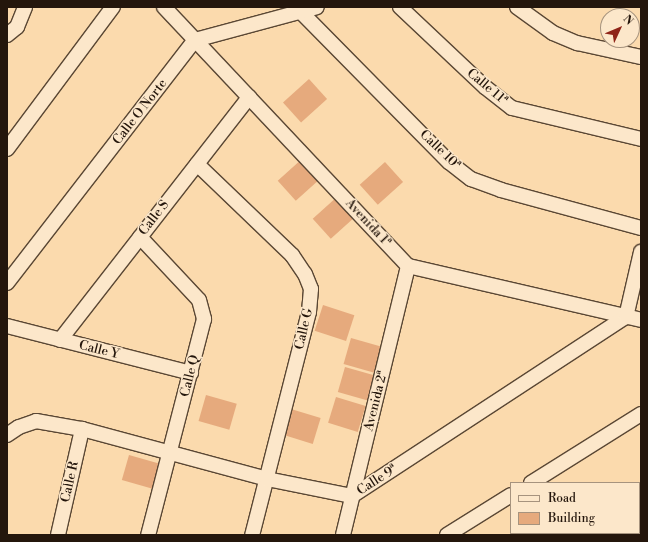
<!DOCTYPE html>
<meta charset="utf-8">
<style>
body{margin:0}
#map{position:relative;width:648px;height:542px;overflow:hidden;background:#fbdaad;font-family:"Libre Bodoni",serif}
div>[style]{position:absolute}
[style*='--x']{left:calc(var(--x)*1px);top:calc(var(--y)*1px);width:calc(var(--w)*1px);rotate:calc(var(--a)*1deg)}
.building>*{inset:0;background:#e6aa7d;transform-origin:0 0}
.roads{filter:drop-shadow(1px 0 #5a4734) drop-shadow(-1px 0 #5a4734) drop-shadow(0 1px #5a4734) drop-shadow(0 -1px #5a4734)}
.minor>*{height:14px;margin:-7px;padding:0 7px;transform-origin:7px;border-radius:7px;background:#fce7ca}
span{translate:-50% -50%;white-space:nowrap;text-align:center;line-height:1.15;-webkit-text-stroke:3px #fce7ca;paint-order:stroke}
.street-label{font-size:13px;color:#24160c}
.frame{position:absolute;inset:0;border:8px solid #24160c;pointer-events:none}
.legend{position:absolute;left:510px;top:482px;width:130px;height:52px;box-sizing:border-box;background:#fce7ca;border:1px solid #a6937e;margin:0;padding:5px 7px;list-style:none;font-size:12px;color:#24160c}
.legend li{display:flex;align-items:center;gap:8px;height:20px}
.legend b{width:20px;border:1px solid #a6937e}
.north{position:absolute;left:600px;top:8px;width:40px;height:40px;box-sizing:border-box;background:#fce7ca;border:1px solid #a6937e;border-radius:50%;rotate:46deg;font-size:11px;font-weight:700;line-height:16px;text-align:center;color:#24160c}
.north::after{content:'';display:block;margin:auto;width:14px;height:18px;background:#8f2418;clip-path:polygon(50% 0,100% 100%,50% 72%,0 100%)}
</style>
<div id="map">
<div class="building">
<div style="left:309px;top:79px;width:27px;height:35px;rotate:48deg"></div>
<div style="left:303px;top:158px;width:27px;height:34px;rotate:48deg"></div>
<div style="left:385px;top:162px;width:27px;height:34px;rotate:48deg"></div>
<div style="left:338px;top:196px;width:27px;height:34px;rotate:48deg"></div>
<div style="left:323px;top:305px;width:33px;height:27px;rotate:18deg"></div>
<div style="left:351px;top:338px;width:32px;height:27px;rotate:16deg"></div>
<div style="left:345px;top:367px;width:32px;height:26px;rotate:16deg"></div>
<div style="left:206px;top:395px;width:32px;height:27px;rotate:16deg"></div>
<div style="left:336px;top:397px;width:31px;height:27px;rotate:17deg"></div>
<div style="left:291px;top:409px;width:31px;height:27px;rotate:17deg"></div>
<div style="left:129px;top:455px;width:32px;height:26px;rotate:16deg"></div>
</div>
<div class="roads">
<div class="minor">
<div style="--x:164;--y:7;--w:356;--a:46.7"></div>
<div style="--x:408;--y:266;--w:239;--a:13"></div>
<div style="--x:400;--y:7;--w:117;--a:43.3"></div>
<div style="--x:485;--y:87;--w:34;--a:38"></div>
<div style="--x:512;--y:108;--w:133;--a:13.5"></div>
<div style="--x:517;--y:7;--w:44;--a:35.8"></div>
<div style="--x:553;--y:33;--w:26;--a:23"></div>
<div style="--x:577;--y:43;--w:66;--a:12.3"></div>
<div style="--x:301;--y:12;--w:211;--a:45.4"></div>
<div style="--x:449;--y:162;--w:28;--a:38"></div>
<div style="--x:471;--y:179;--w:32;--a:20"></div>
<div style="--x:501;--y:190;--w:145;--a:15.2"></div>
<div style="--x:7;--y:35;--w:13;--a:-39"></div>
<div style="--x:17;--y:27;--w:22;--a:-68"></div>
<div style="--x:7;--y:149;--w:177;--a:-53.3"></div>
<div style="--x:197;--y:164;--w:132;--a:43.8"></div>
<div style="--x:292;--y:255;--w:23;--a:56"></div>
<div style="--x:305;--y:274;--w:16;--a:68"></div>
<div style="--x:311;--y:289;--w:23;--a:95"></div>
<div style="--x:309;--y:312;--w:230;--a:104.3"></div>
<div style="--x:140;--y:237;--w:86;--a:46.9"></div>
<div style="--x:199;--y:300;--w:20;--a:75"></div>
<div style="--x:204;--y:319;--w:223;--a:104.5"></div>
<div style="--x:7;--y:283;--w:307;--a:-52.3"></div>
<div style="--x:195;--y:40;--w:126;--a:-15.1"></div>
<div style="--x:7;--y:326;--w:190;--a:14.3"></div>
<div style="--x:60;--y:340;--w:308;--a:-52.1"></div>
<div style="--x:7;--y:435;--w:14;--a:-34"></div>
<div style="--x:19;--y:427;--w:18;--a:-19"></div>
<div style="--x:36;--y:421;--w:47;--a:9.9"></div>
<div style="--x:82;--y:429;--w:192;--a:15.1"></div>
<div style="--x:267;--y:479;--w:87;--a:11.3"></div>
<div style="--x:352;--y:496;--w:327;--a:-33.2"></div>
<div style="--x:626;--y:317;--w:67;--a:-77"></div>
<div style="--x:531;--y:483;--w:130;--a:-32.1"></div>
<div style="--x:58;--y:535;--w:109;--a:-77.2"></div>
<div style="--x:343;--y:535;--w:277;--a:-76.4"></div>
<div style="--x:447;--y:535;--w:75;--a:-32"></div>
</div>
</div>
<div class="street-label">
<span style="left:487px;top:87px;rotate:40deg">Calle 11ª</span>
<span style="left:140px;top:112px;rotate:-52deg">Calle O Norte</span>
<span style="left:440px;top:150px;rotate:44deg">Calle 10ª</span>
<span style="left:154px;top:218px;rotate:-52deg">Calle S</span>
<span style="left:368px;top:223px;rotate:47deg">Avenida 1ª</span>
<span style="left:304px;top:329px;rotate:-77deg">Calle G</span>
<span style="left:99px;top:350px;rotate:14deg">Calle Y</span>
<span style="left:190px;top:376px;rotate:-76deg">Calle Q</span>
<span style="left:376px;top:401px;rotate:-76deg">Avenida 2ª</span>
<span style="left:377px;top:480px;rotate:-33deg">Calle 9ª</span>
<span style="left:70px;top:482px;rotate:-77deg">Calle R</span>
</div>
<div class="frame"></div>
<ul class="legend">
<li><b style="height:5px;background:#fce7ca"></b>Road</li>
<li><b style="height:11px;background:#e6aa7d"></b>Building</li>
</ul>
<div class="north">N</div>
</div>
